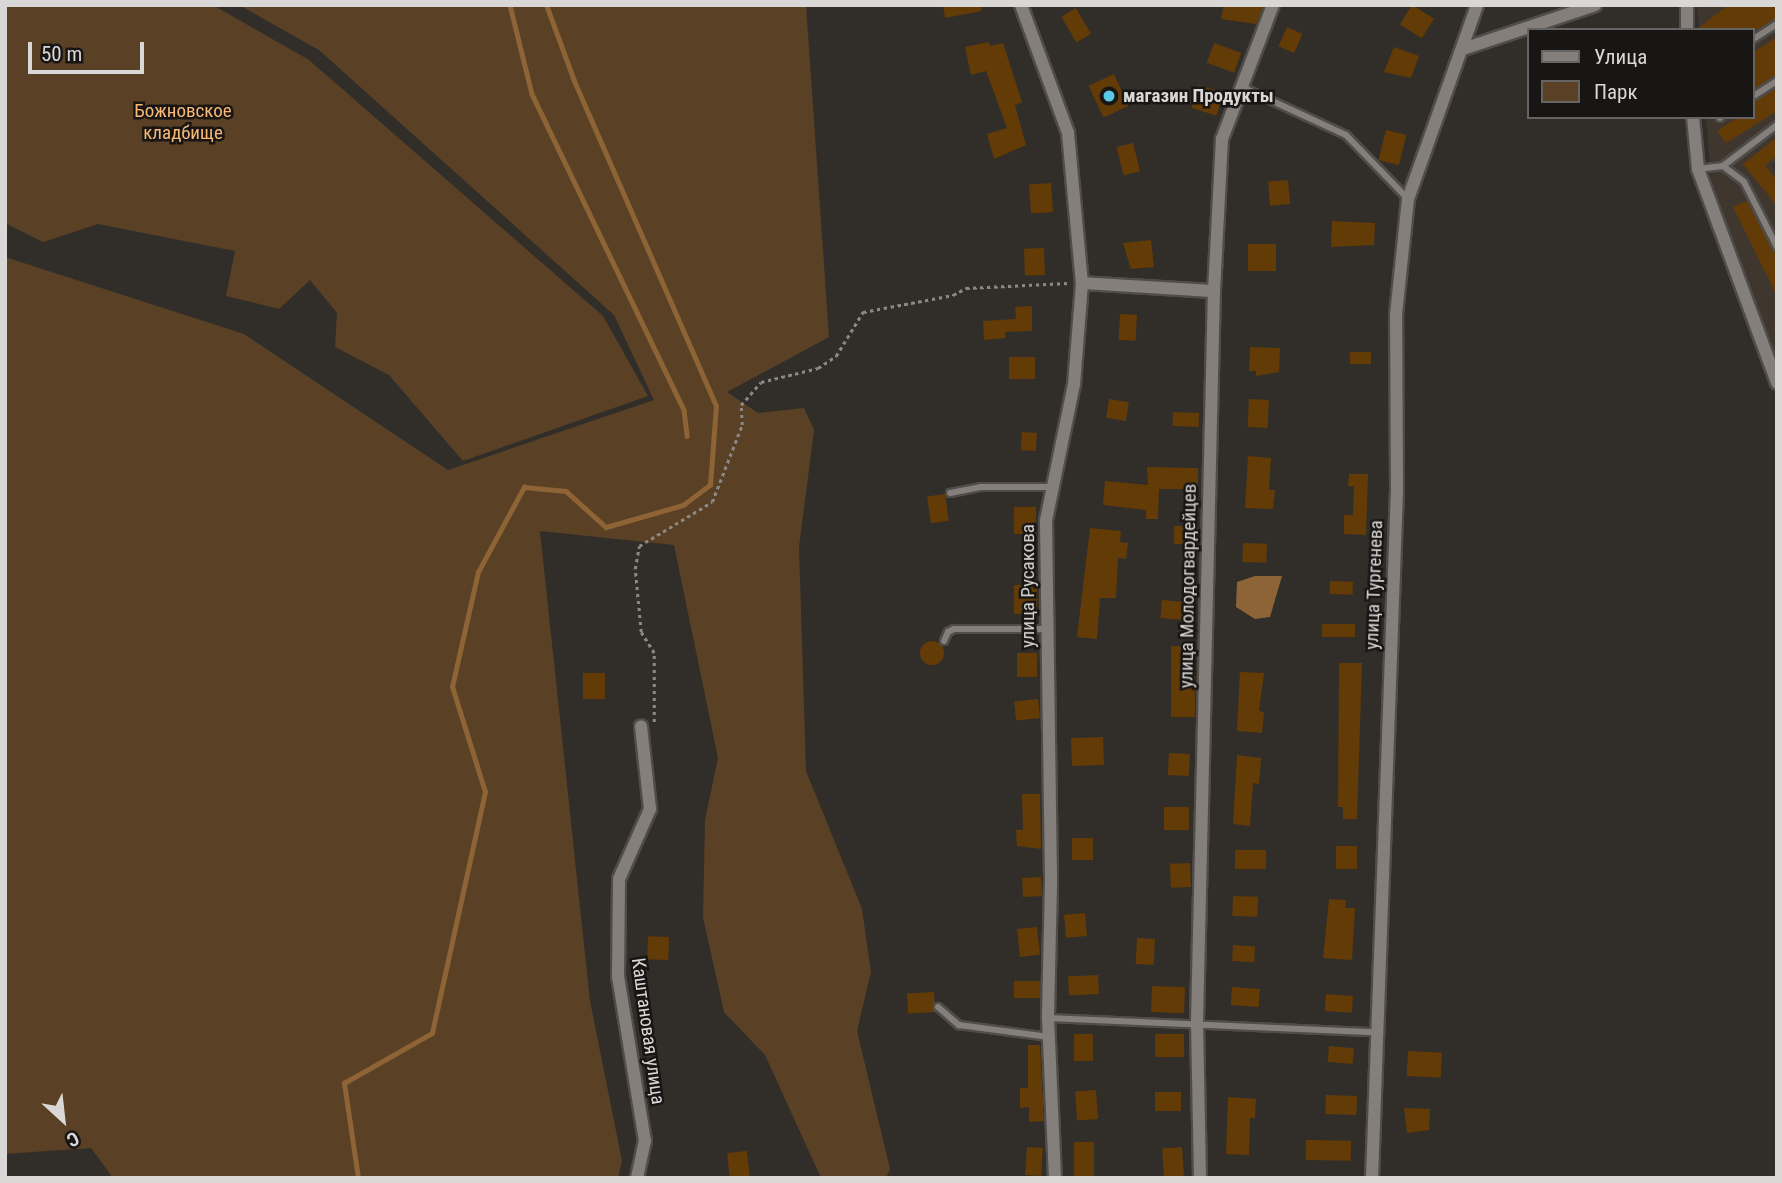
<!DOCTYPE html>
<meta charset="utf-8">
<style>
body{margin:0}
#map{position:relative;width:1782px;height:1183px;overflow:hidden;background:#312e2a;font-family:"Roboto Condensed",sans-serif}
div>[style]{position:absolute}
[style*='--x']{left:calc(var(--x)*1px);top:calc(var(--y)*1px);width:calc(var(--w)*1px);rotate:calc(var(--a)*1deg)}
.built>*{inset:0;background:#3f362e}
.green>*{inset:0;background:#5a4024}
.water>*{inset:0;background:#8e6436}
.stream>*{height:4.5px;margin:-2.25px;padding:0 2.25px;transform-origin:2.25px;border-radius:2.25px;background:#8e6436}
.building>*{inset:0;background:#633b06;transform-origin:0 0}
.round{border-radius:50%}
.path>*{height:2.5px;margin-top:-1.25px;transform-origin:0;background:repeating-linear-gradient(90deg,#8b8986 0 3.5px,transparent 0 7px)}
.roads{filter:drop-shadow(2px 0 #4f4c4a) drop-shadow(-2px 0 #4f4c4a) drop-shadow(0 2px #4f4c4a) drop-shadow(0 -2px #4f4c4a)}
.lane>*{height:6px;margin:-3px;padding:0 3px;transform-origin:3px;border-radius:3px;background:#847f7b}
.street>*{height:12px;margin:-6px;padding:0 6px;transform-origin:6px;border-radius:6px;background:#847f7b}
.dots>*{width:19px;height:19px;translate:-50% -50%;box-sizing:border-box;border:4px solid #181615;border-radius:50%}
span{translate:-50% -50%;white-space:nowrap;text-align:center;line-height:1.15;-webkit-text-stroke:5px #181615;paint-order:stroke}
.poi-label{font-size:19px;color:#dad8d6;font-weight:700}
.left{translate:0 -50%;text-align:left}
.park-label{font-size:19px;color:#f9b975}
.street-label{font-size:19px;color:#dad8d6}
.frame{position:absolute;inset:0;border:7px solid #dad8d6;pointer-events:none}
.legend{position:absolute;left:1527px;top:28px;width:228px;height:91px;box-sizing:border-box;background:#181615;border:2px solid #666462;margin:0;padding:9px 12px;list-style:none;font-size:21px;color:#dad8d6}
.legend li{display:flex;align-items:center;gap:14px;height:35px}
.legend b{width:35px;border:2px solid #666462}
.north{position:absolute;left:28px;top:1085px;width:70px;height:70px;-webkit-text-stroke:5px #181615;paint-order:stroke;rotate:153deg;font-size:19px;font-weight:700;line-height:28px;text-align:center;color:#dad8d6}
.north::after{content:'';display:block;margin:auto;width:24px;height:32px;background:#dad8d6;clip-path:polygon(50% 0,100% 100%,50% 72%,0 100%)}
.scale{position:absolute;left:28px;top:42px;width:116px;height:32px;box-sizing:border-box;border:4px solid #dad8d6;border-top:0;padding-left:9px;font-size:21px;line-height:24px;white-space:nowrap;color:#dad8d6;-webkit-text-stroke:5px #181615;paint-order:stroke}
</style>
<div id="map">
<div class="built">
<div style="clip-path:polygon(1697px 5px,1777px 5px,1777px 161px,1772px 165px,1777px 175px,1777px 365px,1711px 179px,1706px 117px,1752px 117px,1752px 30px,1699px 30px)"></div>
</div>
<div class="green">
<div style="clip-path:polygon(5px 5px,213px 5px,309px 60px,603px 316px,648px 396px,463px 461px,389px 375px,335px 347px,337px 313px,310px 280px,279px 309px,226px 296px,235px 251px,98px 224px,43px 242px,5px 223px)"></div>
<div style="clip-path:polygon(239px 5px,806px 5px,829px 337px,727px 392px,758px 413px,804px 408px,814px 430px,799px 547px,806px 771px,862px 909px,871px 972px,857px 1031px,890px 1169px,886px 1178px,821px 1178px,765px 1055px,724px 1012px,703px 917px,705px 820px,718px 758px,674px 545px,540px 531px,590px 1001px,622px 1161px,618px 1178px,113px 1178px,91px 1148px,5px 1154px,5px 257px,244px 334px,448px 470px,654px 400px,614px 315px,319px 50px)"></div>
</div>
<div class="water">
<div style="clip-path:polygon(1255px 576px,1282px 576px,1270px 617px,1255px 619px,1236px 607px,1237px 582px)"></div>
</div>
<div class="stream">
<div style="--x:510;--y:5;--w:92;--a:76.1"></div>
<div style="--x:532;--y:94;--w:351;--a:64.3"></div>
<div style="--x:684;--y:410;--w:26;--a:83"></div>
<div style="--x:358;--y:1178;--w:96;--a:-98.4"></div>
<div style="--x:344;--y:1083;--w:101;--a:-29.6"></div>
<div style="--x:432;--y:1033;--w:247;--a:-77.6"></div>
<div style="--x:485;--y:792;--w:110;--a:-107.4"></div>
<div style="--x:452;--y:687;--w:118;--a:-77.3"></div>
<div style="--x:478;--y:572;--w:97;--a:-61.6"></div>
<div style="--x:524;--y:487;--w:42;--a:5.4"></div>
<div style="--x:566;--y:491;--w:54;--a:42"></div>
<div style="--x:606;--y:527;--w:80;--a:-15.9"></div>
<div style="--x:683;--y:505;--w:34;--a:-37"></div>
<div style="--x:710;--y:485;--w:79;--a:-85.7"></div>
<div style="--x:716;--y:406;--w:355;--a:-113.6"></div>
<div style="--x:574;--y:81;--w:81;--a:-110.2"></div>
</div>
<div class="building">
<div style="clip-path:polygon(943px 5px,981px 5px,982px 11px,945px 18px)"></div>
<div style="clip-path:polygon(1224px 5px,1264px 5px,1256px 24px,1221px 19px)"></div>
<div style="left:1412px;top:5px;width:26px;height:23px;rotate:32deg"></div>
<div style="clip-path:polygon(1728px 5px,1777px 5px,1777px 18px,1757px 30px,1696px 30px)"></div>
<div style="left:1076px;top:8px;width:30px;height:17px;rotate:60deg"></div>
<div style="left:1287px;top:27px;width:17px;height:21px;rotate:24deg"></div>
<div style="clip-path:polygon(1777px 37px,1777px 75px,1752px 90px,1752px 53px)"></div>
<div style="clip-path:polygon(989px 42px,990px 46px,1003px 43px,1022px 102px,1015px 105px,1026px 145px,994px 159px,987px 134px,1007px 128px,986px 71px,971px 75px,965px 47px)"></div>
<div style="left:1214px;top:43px;width:29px;height:21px;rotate:20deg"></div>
<div style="clip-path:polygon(1394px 47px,1419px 56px,1411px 78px,1384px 72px)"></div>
<div style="left:1114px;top:74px;width:35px;height:28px;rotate:65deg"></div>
<div style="left:1199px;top:85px;width:26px;height:24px;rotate:18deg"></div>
<div style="clip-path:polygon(1777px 88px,1777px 111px,1726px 143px,1717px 131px,1738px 117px,1752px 117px,1752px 103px)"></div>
<div style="left:1386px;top:130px;width:21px;height:31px;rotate:14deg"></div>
<div style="clip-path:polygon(1777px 137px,1777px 156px,1765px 165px,1777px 180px,1777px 206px,1743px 164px)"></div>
<div style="left:1133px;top:143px;width:29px;height:17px;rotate:76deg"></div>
<div style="left:1288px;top:180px;width:24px;height:20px;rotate:85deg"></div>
<div style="left:1051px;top:183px;width:29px;height:22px;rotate:86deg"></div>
<div style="clip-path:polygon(1747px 201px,1777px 253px,1777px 296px,1733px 207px)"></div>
<div style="clip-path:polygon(1332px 221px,1375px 223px,1374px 245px,1331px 247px)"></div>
<div style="clip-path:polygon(1151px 240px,1154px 267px,1131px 269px,1123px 243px)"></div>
<div style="left:1248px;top:244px;width:28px;height:27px"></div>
<div style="left:1044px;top:248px;width:27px;height:20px;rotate:88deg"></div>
<div style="clip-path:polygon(1032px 306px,1032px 331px,1005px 332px,1005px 338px,984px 340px,983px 321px,1016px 319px,1015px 307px)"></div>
<div style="left:1120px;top:314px;width:17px;height:26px;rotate:3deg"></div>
<div style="clip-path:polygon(1250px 347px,1280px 348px,1279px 372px,1256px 376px,1256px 371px,1249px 371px)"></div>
<div style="left:1350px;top:352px;width:21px;height:12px"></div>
<div style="left:1009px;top:357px;width:26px;height:22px"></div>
<div style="left:1109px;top:399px;width:20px;height:19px;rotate:9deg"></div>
<div style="left:1249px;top:399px;width:20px;height:28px;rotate:3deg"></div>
<div style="left:1173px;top:412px;width:26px;height:14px;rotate:2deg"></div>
<div style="left:1022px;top:432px;width:15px;height:18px;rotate:4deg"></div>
<div style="clip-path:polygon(1248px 456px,1271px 458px,1269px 490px,1275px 490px,1273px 509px,1245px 508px)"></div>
<div style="clip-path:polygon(1147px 467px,1198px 468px,1198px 489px,1159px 489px,1158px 519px,1146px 519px,1146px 510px,1103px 505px,1105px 481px,1148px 485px)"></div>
<div style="clip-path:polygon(1349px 474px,1368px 474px,1366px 535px,1344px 534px,1344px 515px,1353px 515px,1354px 486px,1348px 486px)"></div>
<div style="left:945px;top:494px;width:27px;height:18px;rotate:82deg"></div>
<div style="left:1014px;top:507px;width:22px;height:27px"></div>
<div style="left:1174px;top:526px;width:24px;height:18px"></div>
<div style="clip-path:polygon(1090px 528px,1121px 531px,1120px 542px,1128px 543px,1126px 559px,1118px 558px,1116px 598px,1100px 598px,1097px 639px,1077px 637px)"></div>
<div style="left:1243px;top:543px;width:24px;height:19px;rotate:2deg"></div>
<div style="left:1330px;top:581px;width:23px;height:13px;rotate:2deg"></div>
<div style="left:1014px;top:585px;width:23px;height:29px"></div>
<div style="left:1162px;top:600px;width:25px;height:18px;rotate:5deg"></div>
<div style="left:1322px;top:624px;width:33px;height:13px"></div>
<div class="round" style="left:920px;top:641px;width:24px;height:24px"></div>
<div style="left:1171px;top:646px;width:24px;height:71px"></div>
<div style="left:1017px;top:653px;width:20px;height:24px"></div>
<div style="clip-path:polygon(1339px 663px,1362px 663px,1357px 819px,1343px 819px,1343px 807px,1338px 807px)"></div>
<div style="clip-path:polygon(1240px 672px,1264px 673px,1259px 711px,1264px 712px,1262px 733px,1237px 731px)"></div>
<div style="left:583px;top:673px;width:22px;height:26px"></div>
<div style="left:1038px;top:699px;width:19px;height:24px;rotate:84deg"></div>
<div style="left:1103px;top:737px;width:28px;height:32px;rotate:88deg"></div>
<div style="left:1169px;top:753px;width:21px;height:22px;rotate:3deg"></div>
<div style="clip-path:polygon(1237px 755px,1261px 758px,1259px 784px,1253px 783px,1250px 826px,1233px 824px)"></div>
<div style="clip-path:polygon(1022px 794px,1040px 794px,1041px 849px,1017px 846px,1016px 830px,1023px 830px)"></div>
<div style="left:1164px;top:807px;width:25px;height:23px"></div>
<div style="left:1072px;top:838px;width:21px;height:22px"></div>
<div style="left:1336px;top:846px;width:21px;height:23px"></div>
<div style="left:1235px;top:850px;width:31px;height:19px"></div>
<div style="left:1190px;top:863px;width:24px;height:20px;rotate:88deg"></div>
<div style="left:1041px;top:877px;width:19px;height:19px;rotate:87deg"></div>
<div style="left:1233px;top:896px;width:25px;height:20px;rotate:2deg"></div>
<div style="clip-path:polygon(1329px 899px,1346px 900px,1345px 908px,1355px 908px,1352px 960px,1323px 958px)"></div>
<div style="left:1085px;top:913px;width:23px;height:21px;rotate:85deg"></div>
<div style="left:1037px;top:927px;width:28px;height:20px;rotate:84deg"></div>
<div style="left:669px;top:937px;width:23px;height:21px;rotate:92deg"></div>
<div style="left:1137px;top:938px;width:18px;height:26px;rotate:3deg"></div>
<div style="left:1233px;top:945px;width:22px;height:16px;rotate:3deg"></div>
<div style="left:1098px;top:975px;width:19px;height:30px;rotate:87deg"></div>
<div style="left:1040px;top:981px;width:17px;height:26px;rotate:90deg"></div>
<div style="left:1152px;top:986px;width:33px;height:26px;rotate:2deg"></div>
<div style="left:1232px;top:987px;width:28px;height:18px;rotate:4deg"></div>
<div style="left:934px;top:992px;width:20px;height:27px;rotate:87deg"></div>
<div style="left:1326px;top:994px;width:27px;height:17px;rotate:4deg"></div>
<div style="left:1074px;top:1034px;width:19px;height:27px"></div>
<div style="left:1184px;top:1034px;width:23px;height:29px;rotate:90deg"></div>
<div style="clip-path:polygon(1028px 1045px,1040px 1045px,1044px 1121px,1029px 1122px,1029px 1107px,1020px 1108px,1020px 1088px,1028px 1088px)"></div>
<div style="left:1329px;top:1046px;width:25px;height:16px;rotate:5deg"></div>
<div style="left:1408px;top:1051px;width:34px;height:25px;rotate:3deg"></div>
<div style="left:1096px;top:1090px;width:29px;height:21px;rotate:86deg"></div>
<div style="left:1155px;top:1092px;width:26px;height:19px"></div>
<div style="left:1326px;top:1095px;width:31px;height:19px;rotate:2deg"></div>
<div style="clip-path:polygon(1228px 1097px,1256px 1099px,1255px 1118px,1250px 1118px,1249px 1155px,1226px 1154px)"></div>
<div style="clip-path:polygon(1404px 1108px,1430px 1109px,1429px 1130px,1407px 1133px)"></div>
<div style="left:1306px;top:1140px;width:45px;height:20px;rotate:1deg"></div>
<div style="left:1074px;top:1142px;width:20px;height:36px"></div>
<div style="left:1027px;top:1147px;width:16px;height:28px;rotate:4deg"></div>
<div style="left:1182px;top:1147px;width:31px;height:20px;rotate:86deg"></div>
<div style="left:747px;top:1151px;width:27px;height:20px;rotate:84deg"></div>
</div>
<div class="path">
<div style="--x:654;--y:722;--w:69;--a:-90"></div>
<div style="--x:654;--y:653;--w:25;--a:-122"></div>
<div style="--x:641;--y:632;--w:63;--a:-95.4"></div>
<div style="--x:635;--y:569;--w:23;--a:-80"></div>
<div style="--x:639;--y:546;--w:85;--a:-31.1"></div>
<div style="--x:712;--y:502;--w:83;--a:-68.7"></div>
<div style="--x:742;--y:425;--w:20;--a:-93"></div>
<div style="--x:741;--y:405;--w:30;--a:-49"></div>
<div style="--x:761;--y:382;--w:59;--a:-13.8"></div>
<div style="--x:818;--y:368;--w:22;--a:-34"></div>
<div style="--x:836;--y:356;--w:52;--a:-58.5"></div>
<div style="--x:863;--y:312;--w:92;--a:-10.7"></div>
<div style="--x:953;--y:295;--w:15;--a:-28"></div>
<div style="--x:966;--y:288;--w:102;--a:-2.8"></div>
</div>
<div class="roads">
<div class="lane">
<div style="--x:1752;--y:40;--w:30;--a:-33"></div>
<div style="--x:1242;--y:87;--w:115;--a:24.8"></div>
<div style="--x:1346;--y:135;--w:89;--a:45.9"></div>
<div style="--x:1752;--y:97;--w:30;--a:-33"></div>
<div style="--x:1720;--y:118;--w:1;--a:-45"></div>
<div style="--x:1723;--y:166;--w:26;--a:37"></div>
<div style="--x:1744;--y:182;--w:73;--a:63.1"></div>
<div style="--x:1698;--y:169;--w:25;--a:-7"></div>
<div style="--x:1723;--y:166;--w:68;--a:-37.2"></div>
<div style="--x:950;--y:493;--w:31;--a:-11"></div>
<div style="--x:980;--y:487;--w:73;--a:0"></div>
<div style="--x:944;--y:641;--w:10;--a:-66"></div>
<div style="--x:948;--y:632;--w:7;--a:-27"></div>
<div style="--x:954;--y:629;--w:93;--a:0"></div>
<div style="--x:938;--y:1007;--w:28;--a:41"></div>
<div style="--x:959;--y:1025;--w:91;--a:7.6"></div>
<div style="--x:1048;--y:1018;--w:326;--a:2.5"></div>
</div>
<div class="street">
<div style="--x:1021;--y:5;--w:136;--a:69.8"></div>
<div style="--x:1068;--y:133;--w:151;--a:84.7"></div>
<div style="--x:1082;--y:283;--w:101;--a:94.5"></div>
<div style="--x:1074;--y:384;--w:140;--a:101.6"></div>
<div style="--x:1046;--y:521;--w:362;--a:89.2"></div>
<div style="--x:1051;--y:883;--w:135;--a:91.3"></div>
<div style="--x:1048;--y:1018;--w:160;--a:87.5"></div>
<div style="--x:1687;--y:30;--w:25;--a:-90"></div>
<div style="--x:1463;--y:49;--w:139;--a:-18.4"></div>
<div style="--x:1693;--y:117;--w:52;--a:84.5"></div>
<div style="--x:1698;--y:169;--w:228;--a:69.7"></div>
<div style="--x:1082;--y:283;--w:132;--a:3.5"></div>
<div style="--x:637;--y:1178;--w:38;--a:-78"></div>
<div style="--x:645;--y:1141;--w:166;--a:-99.3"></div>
<div style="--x:618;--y:977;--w:98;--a:-89.4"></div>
<div style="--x:619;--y:879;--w:77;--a:-66.1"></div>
<div style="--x:650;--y:809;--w:83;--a:-96.2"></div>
<div style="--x:1200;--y:1178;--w:157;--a:-91.1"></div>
<div style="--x:1197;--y:1021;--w:730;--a:-88.67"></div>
<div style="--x:1214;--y:291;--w:152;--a:-87"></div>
<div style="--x:1222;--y:139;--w:143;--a:-69.2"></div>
<div style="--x:1372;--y:1178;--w:689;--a:-87.92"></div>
<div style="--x:1397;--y:489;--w:174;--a:-90.3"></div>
<div style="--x:1396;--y:315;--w:117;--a:-84.1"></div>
<div style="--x:1408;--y:199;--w:206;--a:-70.4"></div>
</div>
</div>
<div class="dots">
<div style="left:1109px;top:96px;background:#58c8e4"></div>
</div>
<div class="poi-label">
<span class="left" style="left:1123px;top:96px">магазин Продукты</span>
</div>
<div class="park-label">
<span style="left:183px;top:122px">Божновское<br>кладбище</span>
</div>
<div class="street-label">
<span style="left:1374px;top:585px;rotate:-88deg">улица Тургенева</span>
<span style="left:1028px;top:586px;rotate:-90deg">улица Русакова</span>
<span style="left:1188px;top:586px;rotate:-89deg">улица Молодогвардейцев</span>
<span style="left:648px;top:1031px;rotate:82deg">Каштановая улица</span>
</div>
<div class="frame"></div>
<ul class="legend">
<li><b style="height:9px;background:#847f7b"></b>Улица</li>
<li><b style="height:19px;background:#5a4024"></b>Парк</li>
</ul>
<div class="north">С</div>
<div class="scale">50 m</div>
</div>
